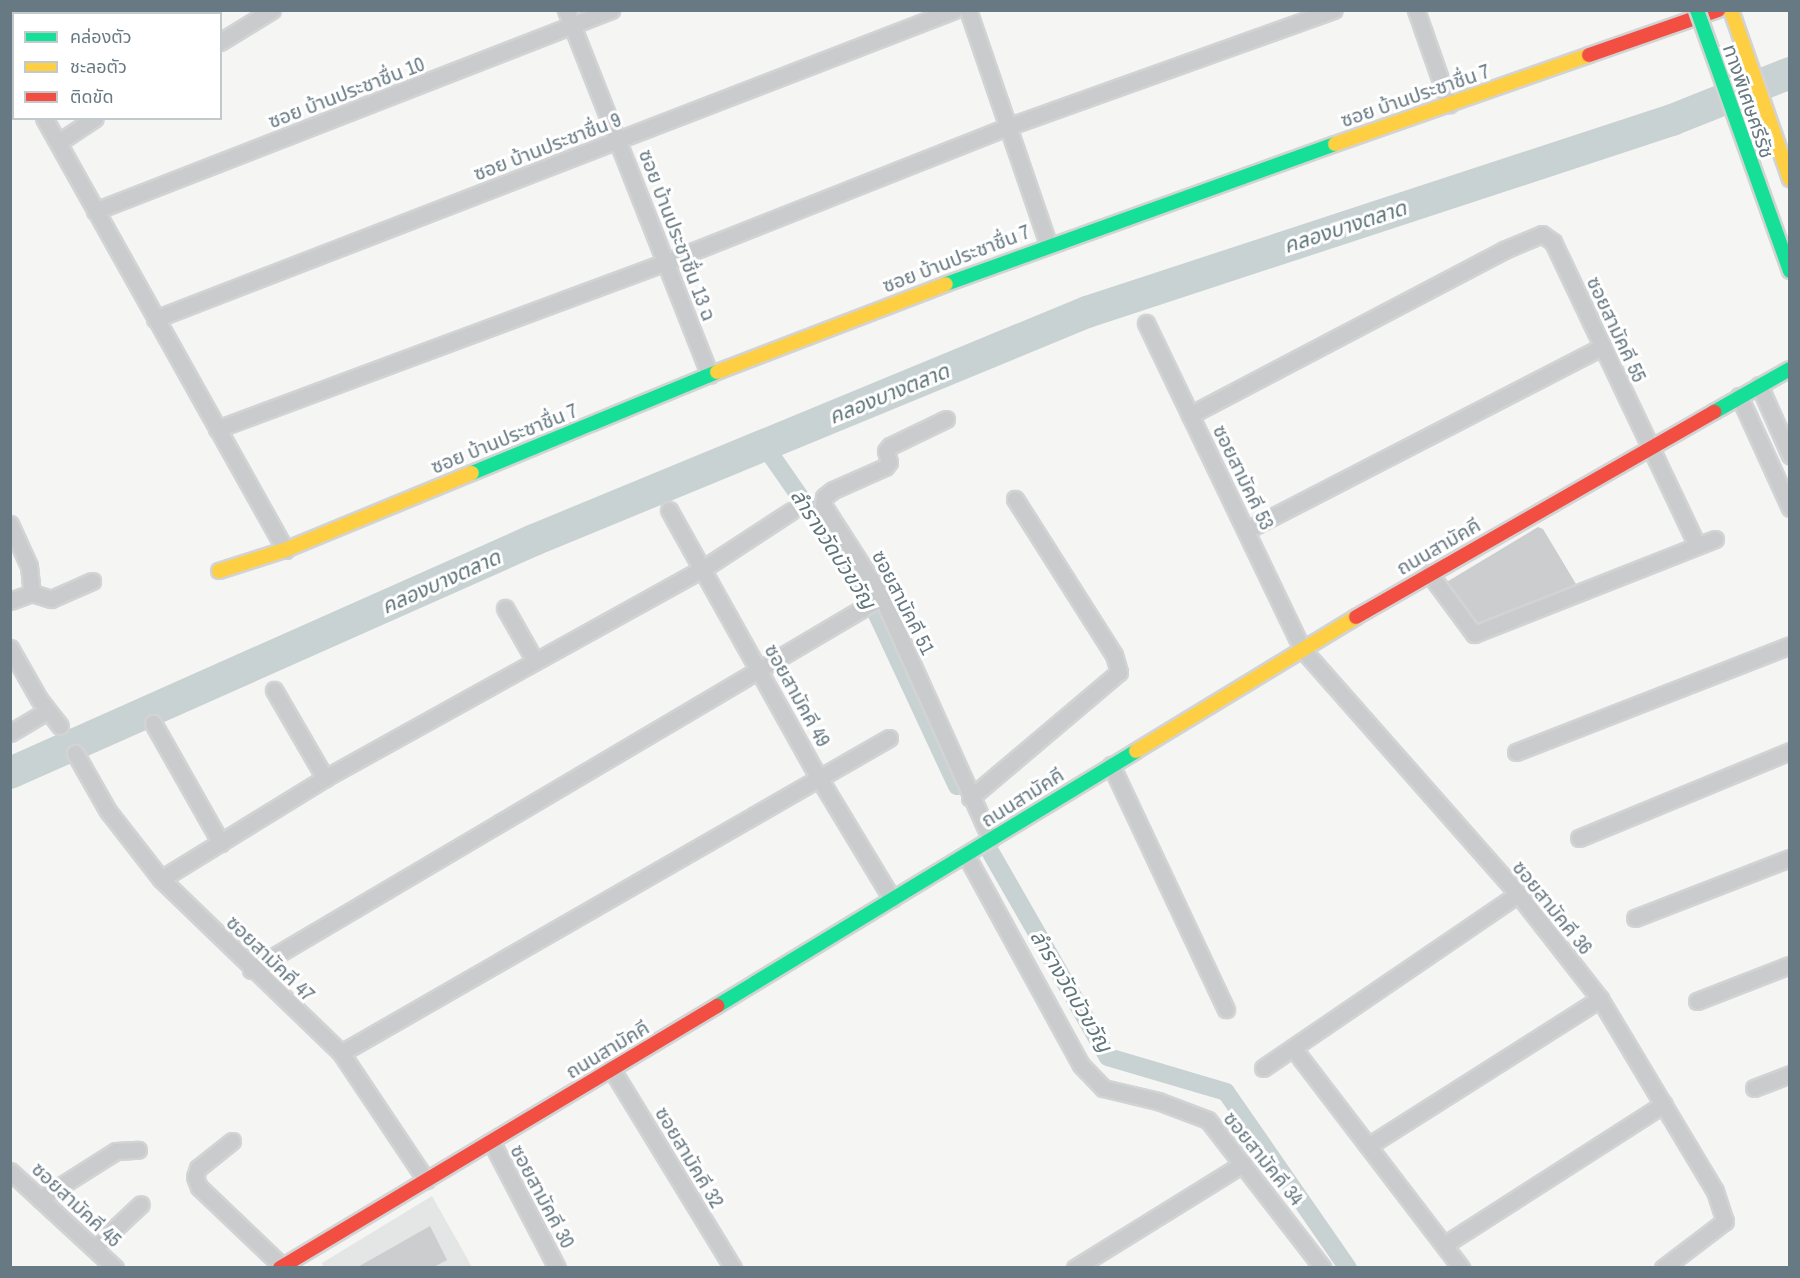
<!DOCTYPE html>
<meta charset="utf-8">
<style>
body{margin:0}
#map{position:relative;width:1800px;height:1278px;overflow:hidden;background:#f5f5f4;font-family:"Archivo Narrow","Noto Sans Thai",sans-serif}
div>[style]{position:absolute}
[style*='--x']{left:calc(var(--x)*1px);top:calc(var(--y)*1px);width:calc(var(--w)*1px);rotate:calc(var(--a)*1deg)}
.built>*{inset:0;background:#e4e6e5}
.canal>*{height:18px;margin:-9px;padding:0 9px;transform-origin:9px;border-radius:9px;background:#c8d2d3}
.river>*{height:32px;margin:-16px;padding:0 16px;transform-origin:16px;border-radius:16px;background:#c8d2d3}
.building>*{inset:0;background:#cccdce}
.roads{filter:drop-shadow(2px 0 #d2d3d4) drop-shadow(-2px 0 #d2d3d4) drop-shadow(0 2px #d2d3d4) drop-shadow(0 -2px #d2d3d4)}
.street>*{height:15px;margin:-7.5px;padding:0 7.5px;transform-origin:7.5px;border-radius:7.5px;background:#cacbcc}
.fast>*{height:14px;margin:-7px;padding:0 7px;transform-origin:7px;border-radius:7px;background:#16e098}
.slow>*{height:14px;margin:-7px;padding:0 7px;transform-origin:7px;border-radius:7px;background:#ffcf43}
.jam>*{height:14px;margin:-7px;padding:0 7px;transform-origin:7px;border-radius:7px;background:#f24e42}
.bridges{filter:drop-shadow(2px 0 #d2d3d3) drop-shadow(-2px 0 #d2d3d3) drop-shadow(0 2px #d2d3d3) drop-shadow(0 -2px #d2d3d3)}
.fast-bridge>*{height:14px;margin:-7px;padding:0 7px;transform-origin:7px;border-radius:7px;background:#16e098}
span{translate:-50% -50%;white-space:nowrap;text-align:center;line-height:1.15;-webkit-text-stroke:6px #fff;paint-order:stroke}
.street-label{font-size:20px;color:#677983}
.water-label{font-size:21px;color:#5e7478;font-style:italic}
.frame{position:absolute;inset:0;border:12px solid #677983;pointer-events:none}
.legend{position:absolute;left:12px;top:12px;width:210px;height:108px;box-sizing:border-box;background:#fff;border:2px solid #c2c9cd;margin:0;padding:8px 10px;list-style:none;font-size:18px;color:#677983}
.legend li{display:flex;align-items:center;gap:12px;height:30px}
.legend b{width:30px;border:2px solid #c2c9cd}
</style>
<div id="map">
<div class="built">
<div style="clip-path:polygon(432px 1196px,472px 1267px,324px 1268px,322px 1263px)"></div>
</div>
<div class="canal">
<div style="--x:764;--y:445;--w:180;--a:55.2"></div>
<div style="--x:867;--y:593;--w:213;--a:65"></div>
<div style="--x:991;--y:853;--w:235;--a:60.2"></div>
<div style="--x:1108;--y:1057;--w:123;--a:16.5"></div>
<div style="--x:1226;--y:1092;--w:214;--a:55.3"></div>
</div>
<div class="river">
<div style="--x:10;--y:773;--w:573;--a:-23.97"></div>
<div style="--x:534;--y:540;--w:598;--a:-22.41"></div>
<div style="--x:1087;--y:312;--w:616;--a:-18.17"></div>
<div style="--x:1672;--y:120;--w:127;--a:-21.7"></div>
</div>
<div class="building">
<div style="clip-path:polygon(1538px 527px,1543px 529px,1576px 584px,1478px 624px,1445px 583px)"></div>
<div style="clip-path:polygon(430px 1226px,447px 1260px,432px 1268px,356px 1268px)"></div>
</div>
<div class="roads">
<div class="street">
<div style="--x:566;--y:10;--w:392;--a:68.5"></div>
<div style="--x:968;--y:10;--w:247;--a:71.1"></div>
<div style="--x:1416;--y:10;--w:100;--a:70.7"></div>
<div style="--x:220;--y:42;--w:61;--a:-31.6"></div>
<div style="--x:44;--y:118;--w:495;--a:60.8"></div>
<div style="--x:59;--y:142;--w:43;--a:-33.7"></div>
<div style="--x:95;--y:211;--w:554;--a:-21.28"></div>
<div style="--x:155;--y:319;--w:857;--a:-21.14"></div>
<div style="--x:1146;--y:323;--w:363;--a:64.4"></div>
<div style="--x:1303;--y:650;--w:325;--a:48.6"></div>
<div style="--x:1518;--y:894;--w:133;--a:52"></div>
<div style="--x:1600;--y:999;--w:224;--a:59.1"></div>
<div style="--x:1715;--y:1191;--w:32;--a:72"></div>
<div style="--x:1725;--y:1221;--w:78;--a:142.8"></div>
<div style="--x:1759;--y:385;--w:77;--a:66.1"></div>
<div style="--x:1739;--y:396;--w:123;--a:65.5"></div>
<div style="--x:1190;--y:415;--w:355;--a:-27.7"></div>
<div style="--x:1504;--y:250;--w:41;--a:-22.8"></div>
<div style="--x:1542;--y:234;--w:14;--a:36"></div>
<div style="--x:1553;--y:242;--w:335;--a:64.6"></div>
<div style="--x:946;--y:419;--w:62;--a:154.3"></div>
<div style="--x:890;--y:446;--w:6;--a:129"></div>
<div style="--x:886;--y:451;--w:11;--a:75"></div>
<div style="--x:889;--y:462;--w:6;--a:129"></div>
<div style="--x:885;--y:467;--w:57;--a:156.1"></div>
<div style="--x:833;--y:490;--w:11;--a:142"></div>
<div style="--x:824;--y:497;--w:8;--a:97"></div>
<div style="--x:823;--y:505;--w:109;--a:57.3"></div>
<div style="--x:882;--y:597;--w:265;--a:65.8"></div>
<div style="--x:217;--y:429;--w:479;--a:-20.4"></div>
<div style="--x:666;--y:262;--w:367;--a:-21.6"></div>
<div style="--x:1007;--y:127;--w:347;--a:-19.7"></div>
<div style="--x:669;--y:510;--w:307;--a:60.8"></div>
<div style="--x:819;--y:778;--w:141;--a:58.9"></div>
<div style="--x:10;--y:524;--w:46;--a:65.7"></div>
<div style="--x:29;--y:566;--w:27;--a:84"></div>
<div style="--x:32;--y:593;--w:23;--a:160"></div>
<div style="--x:1247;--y:530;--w:399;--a:-27.3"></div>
<div style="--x:1429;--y:573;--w:76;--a:53.6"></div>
<div style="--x:1474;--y:634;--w:259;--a:-21.5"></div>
<div style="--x:32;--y:593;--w:20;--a:18"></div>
<div style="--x:51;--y:599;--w:45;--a:-23.7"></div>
<div style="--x:505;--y:608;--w:61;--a:60.5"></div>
<div style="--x:10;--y:648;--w:59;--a:60.4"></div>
<div style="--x:39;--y:699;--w:34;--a:52"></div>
<div style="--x:274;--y:690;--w:102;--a:59.9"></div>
<div style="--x:153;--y:723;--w:138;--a:60.5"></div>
<div style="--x:10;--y:733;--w:43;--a:-30.7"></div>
<div style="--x:1516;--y:752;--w:294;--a:-21.3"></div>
<div style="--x:75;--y:753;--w:67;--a:60.4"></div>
<div style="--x:108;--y:811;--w:86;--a:52.1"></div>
<div style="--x:161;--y:879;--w:250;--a:44"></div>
<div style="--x:341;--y:1053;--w:153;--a:56.2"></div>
<div style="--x:1111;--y:765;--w:270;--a:64.8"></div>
<div style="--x:970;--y:798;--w:195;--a:-40.2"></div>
<div style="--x:1119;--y:672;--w:18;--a:-106"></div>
<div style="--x:1114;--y:655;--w:185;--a:-122.4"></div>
<div style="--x:1579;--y:838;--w:228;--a:-22.4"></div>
<div style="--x:966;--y:855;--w:239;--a:61.3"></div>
<div style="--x:1081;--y:1065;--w:32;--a:46"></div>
<div style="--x:1103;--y:1088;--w:57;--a:13.3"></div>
<div style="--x:1158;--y:1101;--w:53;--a:20.8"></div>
<div style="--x:1208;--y:1120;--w:187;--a:52.2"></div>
<div style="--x:161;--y:879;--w:193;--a:-31.6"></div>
<div style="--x:325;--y:778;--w:433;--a:-29"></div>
<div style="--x:704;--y:568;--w:104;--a:-33.2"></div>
<div style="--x:1635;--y:918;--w:166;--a:-21.2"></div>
<div style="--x:251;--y:970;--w:733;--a:-30.59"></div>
<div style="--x:1697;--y:1001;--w:100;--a:-21.2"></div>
<div style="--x:1293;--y:1048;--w:277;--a:52.6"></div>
<div style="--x:341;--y:1053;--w:632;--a:-29.89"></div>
<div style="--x:611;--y:1068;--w:234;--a:58.6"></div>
<div style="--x:1263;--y:1068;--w:309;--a:-34.3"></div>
<div style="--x:1754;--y:1088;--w:39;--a:-21"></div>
<div style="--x:232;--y:1141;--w:43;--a:141.5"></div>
<div style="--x:198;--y:1168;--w:9;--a:108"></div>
<div style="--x:195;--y:1177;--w:11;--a:68"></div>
<div style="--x:199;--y:1187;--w:115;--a:43.6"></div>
<div style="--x:492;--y:1143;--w:141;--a:62.5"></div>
<div style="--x:1368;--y:1146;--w:275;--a:-32.4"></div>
<div style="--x:10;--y:1171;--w:143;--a:42.7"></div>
<div style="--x:40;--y:1199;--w:90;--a:-32.3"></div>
<div style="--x:116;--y:1151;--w:22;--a:-3"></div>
<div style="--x:1444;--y:1245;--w:261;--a:-32.7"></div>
<div style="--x:94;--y:1248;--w:64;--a:-43.1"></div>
<div style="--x:1075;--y:1268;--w:198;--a:-31.8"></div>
</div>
<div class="fast">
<div style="--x:946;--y:284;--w:413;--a:-19.8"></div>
<div style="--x:1714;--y:412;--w:87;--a:-29.5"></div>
<div style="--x:472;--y:473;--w:265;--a:-22.4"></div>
<div style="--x:717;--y:1006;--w:490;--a:-31.3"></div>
</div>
<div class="slow">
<div style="--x:1731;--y:10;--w:179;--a:70.8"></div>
<div style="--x:1335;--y:144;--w:269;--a:-19.3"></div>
<div style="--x:717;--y:372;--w:245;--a:-21"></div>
<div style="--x:219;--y:571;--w:69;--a:-17.7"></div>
<div style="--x:285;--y:550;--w:202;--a:-22.4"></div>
<div style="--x:1136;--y:751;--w:258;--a:-31.3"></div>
</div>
<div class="jam">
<div style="--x:1589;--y:55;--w:137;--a:-19.2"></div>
<div style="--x:1356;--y:617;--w:413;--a:-29.8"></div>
<div style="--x:280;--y:1268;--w:510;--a:-30.94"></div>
</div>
</div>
<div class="bridges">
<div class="fast-bridge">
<div style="--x:1697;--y:10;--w:277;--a:70.4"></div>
</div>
</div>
<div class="street-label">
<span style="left:346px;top:92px;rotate:-21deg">ซอย บ้านประชาชื่น 10</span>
<span style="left:1415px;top:95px;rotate:-19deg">ซอย บ้านประชาชื่น 7</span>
<span style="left:1749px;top:101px;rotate:71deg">ทางพิเศษศรีรัช</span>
<span style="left:547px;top:146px;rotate:-21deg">ซอย บ้านประชาชื่น 9</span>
<span style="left:678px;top:235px;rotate:69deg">ซอย บ้านประชาชื่น 13 ฉ</span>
<span style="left:956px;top:258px;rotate:-21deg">ซอย บ้านประชาชื่น 7</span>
<span style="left:1617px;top:329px;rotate:65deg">ซอยสามัคคี 55</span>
<span style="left:504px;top:438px;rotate:-22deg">ซอย บ้านประชาชื่น 7</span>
<span style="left:1244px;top:477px;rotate:64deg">ซอยสามัคคี 53</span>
<span style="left:1438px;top:546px;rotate:-30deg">ถนนสามัคคี</span>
<span style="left:904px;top:602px;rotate:63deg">ซอยสามัคคี 51</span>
<span style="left:798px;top:695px;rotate:61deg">ซอยสามัคคี 49</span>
<span style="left:1022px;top:797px;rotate:-32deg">ถนนสามัคคี</span>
<span style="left:1553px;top:907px;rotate:51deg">ซอยสามัคคี 36</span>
<span style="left:271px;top:958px;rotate:44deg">ซอยสามัคคี 47</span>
<span style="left:607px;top:1049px;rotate:-31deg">ถนนสามัคคี</span>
<span style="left:690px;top:1157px;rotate:59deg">ซอยสามัคคี 32</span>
<span style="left:1264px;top:1158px;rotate:51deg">ซอยสามัคคี 34</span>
<span style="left:543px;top:1196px;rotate:62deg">ซอยสามัคคี 30</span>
<span style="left:77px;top:1204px;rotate:43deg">ซอยสามัคคี 45</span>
</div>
<div class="water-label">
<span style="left:1345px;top:227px;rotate:-18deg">คลองบางตลาด</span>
<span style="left:889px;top:394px;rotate:-22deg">คลองบางตลาด</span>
<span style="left:833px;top:549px;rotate:57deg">ลำรางวัดบัวขวัญ</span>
<span style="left:441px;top:582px;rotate:-24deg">คลองบางตลาด</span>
<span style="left:1071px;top:991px;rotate:59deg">ลำรางวัดบัวขวัญ</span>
</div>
<div class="frame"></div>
<ul class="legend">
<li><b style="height:8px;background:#16e098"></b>คล่องตัว</li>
<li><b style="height:8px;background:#ffcf43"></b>ชะลอตัว</li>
<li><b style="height:8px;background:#f24e42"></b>ติดขัด</li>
</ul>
</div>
